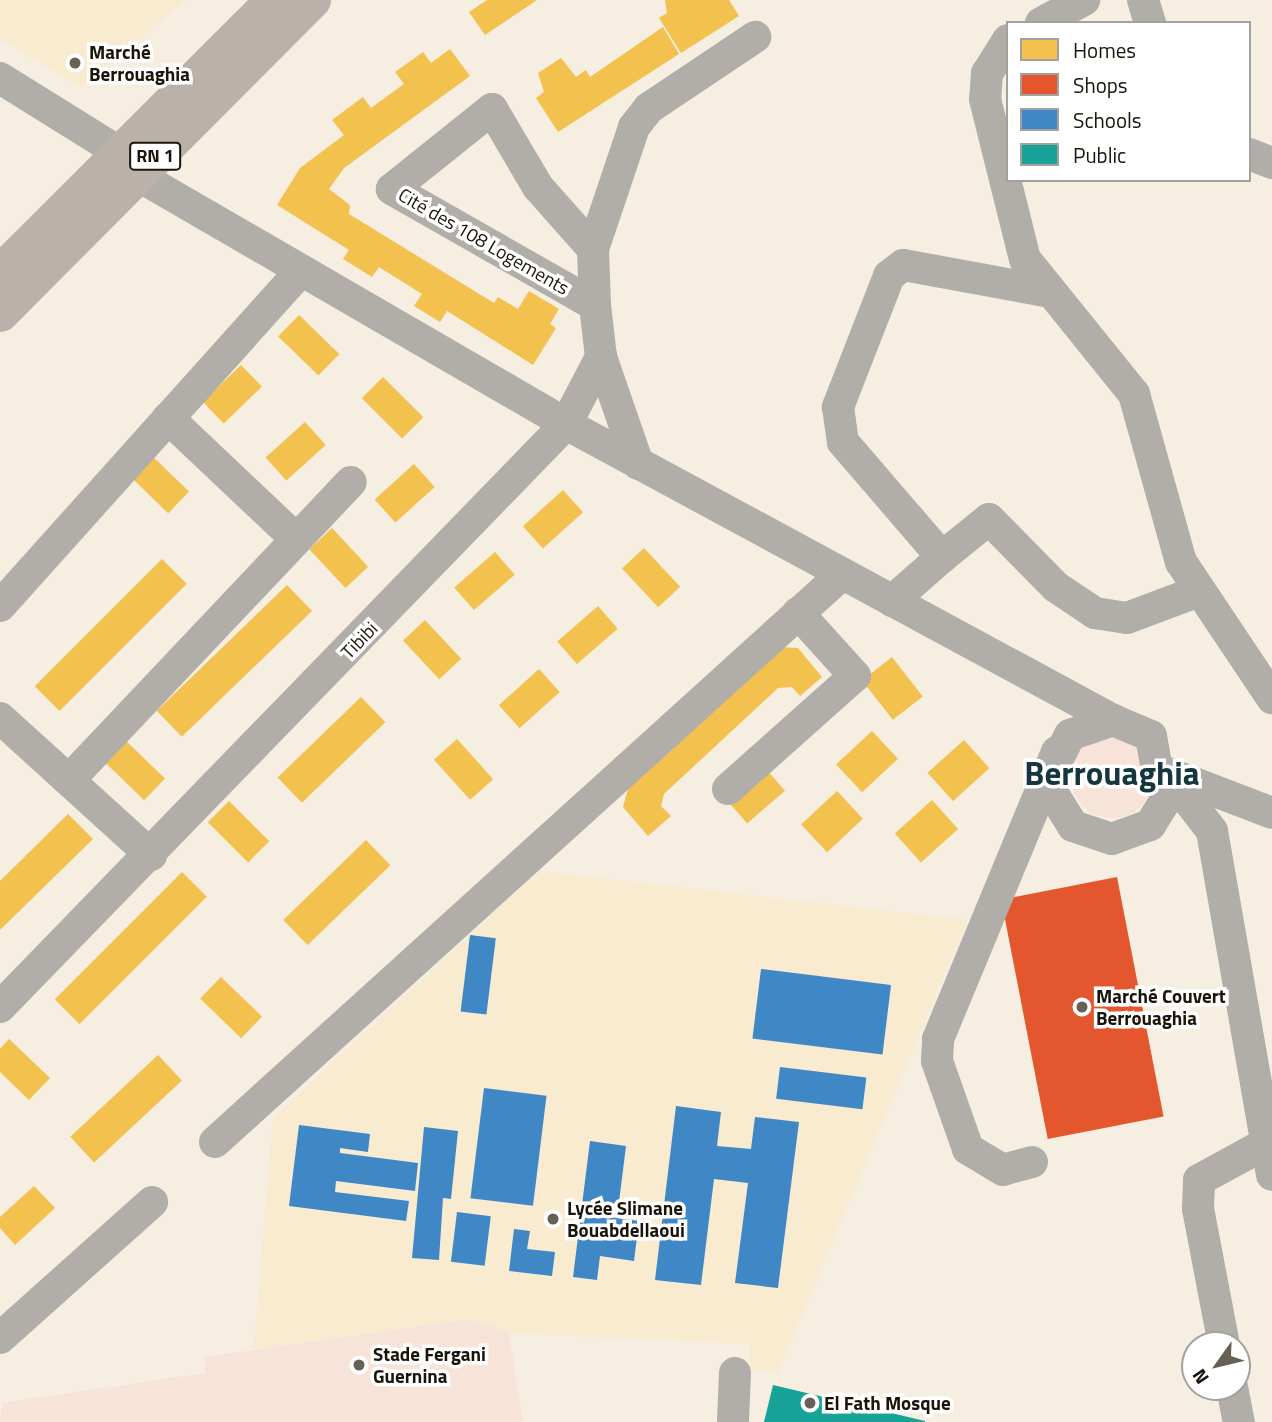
<!DOCTYPE html>
<meta charset="utf-8">
<style>
body{margin:0}
#map{position:relative;width:1272px;height:1422px;overflow:hidden;background:#f5eee1;font-family:"Titillium Web",sans-serif}
div>[style]{position:absolute}
[style*='--x']{left:calc(var(--x)*1px);top:calc(var(--y)*1px);width:calc(var(--w)*1px);rotate:calc(var(--a)*1deg)}
.built>*{inset:0;background:#f8ebd0}
.green>*{inset:0;background:#f7e3d8}
.round{border-radius:50%}
.homes>*{inset:0;background:#f2c14e;transform-origin:0 0}
.shops>*{inset:0;background:#e4572e;transform-origin:0 0}
.schools>*{inset:0;background:#3f88c5;transform-origin:0 0}
.public>*{inset:0;background:#17a398}
.minor>*{height:32px;margin:-16px;padding:0 16px;transform-origin:16px;border-radius:16px;background:#b1ada8}
.highway>*{height:38px;margin:-19px;padding:0 19px;transform-origin:19px;border-radius:19px;background:#bab2aa}
.dots>*{width:19px;height:19px;translate:-50% -50%;box-sizing:border-box;border:4px solid #fff;border-radius:50%}
span{translate:-50% -50%;white-space:nowrap;text-align:center;line-height:1.15;-webkit-text-stroke:7px #fff;paint-order:stroke}
.shield-label span{padding:2px 5px;background:#fff;border:2px solid;border-radius:5px;-webkit-text-stroke-width:0}
.shield-label{font-size:18px;color:#1a150a;font-weight:700}
.poi-label{font-size:19px;color:#1a150a;font-weight:700}
.left{translate:0 -50%;text-align:left}
.street-label{font-size:19px;color:#1a150a}
.town-label{font-size:33px;color:#15363c;font-weight:700}
.legend{position:absolute;left:1006px;top:21px;width:245px;height:161px;box-sizing:border-box;background:#fff;border:2px solid #a3a19d;margin:0;padding:9px 12px;list-style:none;font-size:21px;color:#1a150a}
.legend li{display:flex;align-items:center;gap:14px;height:35px}
.legend b{width:35px;border:2px solid #a3a19d}
.north{position:absolute;left:1181px;top:1331px;width:70px;height:70px;box-sizing:border-box;background:#fff;border:2px solid #a3a19d;border-radius:50%;rotate:236deg;font-size:19px;font-weight:700;line-height:28px;text-align:center;color:#1a150a}
.north::after{content:'';display:block;margin:auto;width:24px;height:32px;background:#676155;clip-path:polygon(50% 0,100% 100%,50% 72%,0 100%)}
</style>
<div id="map">
<div class="built">
<div style="clip-path:polygon(0 0,187px 0,80px 87px,0 39px)"></div>
<div style="clip-path:polygon(539px 871px,967px 920px,778px 1373px,748px 1369px,751px 1344px,509px 1333px,470px 1319px,254px 1349px,273px 1118px)"></div>
</div>
<div class="green">
<div class="round" style="left:1071px;top:736px;width:82px;height:82px"></div>
<div style="clip-path:polygon(470px 1319px,509px 1333px,523px 1422px,0 1422px,3px 1403px,205px 1373px,205px 1357px)"></div>
</div>
<div class="homes">
<div style="clip-path:polygon(487px 0,537px 0,485px 35px,469px 12px)"></div>
<div style="clip-path:polygon(665px 0,729px 0,739px 16px,681px 53px,659px 18px,667px 13px)"></div>
<div style="clip-path:polygon(663px 27px,679px 54px,558px 132px,536px 98px,544px 92px,538px 73px,561px 58px,576px 77px,586px 70px,590px 77px)"></div>
<div style="clip-path:polygon(450px 49px,470px 76px,344px 168px,329px 189px,350px 205px,349px 214px,494px 303px,498px 297px,518px 309px,529px 291px,559px 309px,550px 324px,556px 328px,533px 365px,447px 311px,440px 322px,414px 306px,422px 294px,379px 267px,372px 277px,343px 259px,349px 250px,277px 205px,300px 168px,344px 135px,332px 120px,363px 97px,371px 108px,404px 84px,395px 72px,423px 52px,431px 63px)"></div>
<div style="left:299px;top:315px;width:56px;height:30px;rotate:44deg"></div>
<div style="left:241px;top:365px;width:30px;height:53px;rotate:46deg"></div>
<div style="left:383px;top:377px;width:57px;height:30px;rotate:45deg"></div>
<div style="left:305px;top:422px;width:31px;height:53px;rotate:48deg"></div>
<div style="left:148px;top:452px;width:57px;height:30px;rotate:44deg"></div>
<div style="left:414px;top:464px;width:31px;height:53px;rotate:48deg"></div>
<div style="left:563px;top:490px;width:30px;height:54px;rotate:48deg"></div>
<div style="left:332px;top:528px;width:53px;height:31px;rotate:47deg"></div>
<div style="left:644px;top:548px;width:53px;height:30px;rotate:47deg"></div>
<div style="left:495px;top:552px;width:30px;height:54px;rotate:49deg"></div>
<div style="left:162px;top:559px;width:35px;height:180px;rotate:45deg"></div>
<div style="left:287px;top:585px;width:36px;height:181px;rotate:46deg"></div>
<div style="left:598px;top:606px;width:30px;height:54px;rotate:49deg"></div>
<div style="left:425px;top:620px;width:53px;height:30px;rotate:47deg"></div>
<div style="clip-path:polygon(778px 647px,798px 648px,822px 677px,800px 696px,792px 687px,778px 688px,664px 794px,661px 806px,671px 816px,648px 836px,623px 807px,630px 782px)"></div>
<div style="left:892px;top:657px;width:50px;height:38px;rotate:52deg"></div>
<div style="left:539px;top:669px;width:31px;height:54px;rotate:48deg"></div>
<div style="left:361px;top:697px;width:35px;height:116px;rotate:46deg"></div>
<div style="left:872px;top:731px;width:38px;height:49px;rotate:47deg"></div>
<div style="left:124px;top:739px;width:57px;height:30px;rotate:44deg"></div>
<div style="left:457px;top:739px;width:54px;height:31px;rotate:48deg"></div>
<div style="left:964px;top:740px;width:38px;height:49px;rotate:48deg"></div>
<div style="left:760px;top:762px;width:38px;height:50px;rotate:49deg"></div>
<div style="left:837px;top:791px;width:38px;height:49px;rotate:47deg"></div>
<div style="left:932px;top:800px;width:39px;height:50px;rotate:48deg"></div>
<div style="left:229px;top:801px;width:57px;height:30px;rotate:45deg"></div>
<div style="clip-path:polygon(68px 814px,93px 839px,0 930px,0 881px)"></div>
<div style="left:366px;top:840px;width:35px;height:115px;rotate:46deg"></div>
<div style="left:182px;top:872px;width:35px;height:180px;rotate:45deg"></div>
<div style="left:221px;top:977px;width:57px;height:30px;rotate:44deg"></div>
<div style="clip-path:polygon(9px 1039px,50px 1078px,29px 1100px,0 1072px,0 1049px)"></div>
<div style="left:158px;top:1055px;width:35px;height:120px;rotate:47deg"></div>
<div style="clip-path:polygon(34px 1186px,55px 1208px,15px 1245px,0 1228px,0 1217px)"></div>
</div>
<div class="shops">
<div style="left:1117px;top:877px;width:244px;height:118px;rotate:79deg"></div>
</div>
<div class="schools">
<div style="left:470px;top:935px;width:26px;height:77px;rotate:7deg"></div>
<div style="left:761px;top:969px;width:131px;height:70px;rotate:7deg"></div>
<div style="left:780px;top:1067px;width:87px;height:32px;rotate:7deg"></div>
<div style="left:484px;top:1088px;width:63px;height:111px;rotate:7deg"></div>
<div style="clip-path:polygon(676px 1106px,721px 1112px,717px 1146px,751px 1149px,755px 1117px,799px 1122px,778px 1288px,735px 1283px,748px 1183px,714px 1179px,701px 1285px,655px 1280px)"></div>
<div style="clip-path:polygon(299px 1125px,370px 1134px,368px 1152px,340px 1148px,340px 1153px,418px 1163px,415px 1191px,336px 1181px,335px 1192px,409px 1201px,406px 1221px,289px 1206px)"></div>
<div style="clip-path:polygon(424px 1127px,458px 1131px,451px 1199px,443px 1198px,439px 1260px,412px 1258px)"></div>
<div style="clip-path:polygon(590px 1141px,626px 1146px,617px 1218px,639px 1221px,634px 1261px,600px 1256px,597px 1280px,573px 1277px)"></div>
<div style="left:457px;top:1212px;width:34px;height:50px;rotate:7deg"></div>
<div style="clip-path:polygon(514px 1229px,530px 1231px,527px 1249px,555px 1252px,552px 1276px,509px 1271px)"></div>
</div>
<div class="public">
<div style="clip-path:polygon(773px 1385px,925px 1421px,925px 1422px,764px 1422px)"></div>
</div>
<div class="minor">
<div style="--x:1143;--y:0;--w:24;--a:73"></div>
<div style="--x:1041;--y:23;--w:49;--a:-28.1"></div>
<div style="--x:1008;--y:40;--w:39;--a:122"></div>
<div style="--x:987;--y:73;--w:26;--a:94"></div>
<div style="--x:985;--y:99;--w:165;--a:76"></div>
<div style="--x:1025;--y:259;--w:174;--a:51.1"></div>
<div style="--x:1134;--y:394;--w:174;--a:74.4"></div>
<div style="--x:1181;--y:562;--w:164;--a:56.2"></div>
<div style="--x:0;--y:78;--w:140;--a:31.9"></div>
<div style="--x:1249;--y:154;--w:25;--a:21"></div>
<div style="--x:137;--y:175;--w:496;--a:30.1"></div>
<div style="--x:566;--y:424;--w:622;--a:28.42"></div>
<div style="--x:593;--y:249;--w:129;--a:-71.4"></div>
<div style="--x:634;--y:127;--w:24;--a:-52"></div>
<div style="--x:649;--y:108;--w:128;--a:-33.8"></div>
<div style="--x:1045;--y:291;--w:144;--a:-169.6"></div>
<div style="--x:903;--y:265;--w:18;--a:142"></div>
<div style="--x:889;--y:276;--w:141;--a:111.3"></div>
<div style="--x:838;--y:407;--w:35;--a:82"></div>
<div style="--x:843;--y:442;--w:152;--a:49.3"></div>
<div style="--x:942;--y:557;--w:60;--a:-39"></div>
<div style="--x:989;--y:519;--w:95;--a:45.4"></div>
<div style="--x:1056;--y:587;--w:47;--a:33.7"></div>
<div style="--x:1095;--y:613;--w:32;--a:9"></div>
<div style="--x:1127;--y:618;--w:77;--a:-20.6"></div>
<div style="--x:601;--y:357;--w:113;--a:70.9"></div>
<div style="--x:168;--y:418;--w:176;--a:43.4"></div>
<div style="--x:892;--y:601;--w:67;--a:-41.3"></div>
<div style="--x:0;--y:606;--w:451;--a:-48.1"></div>
<div style="--x:0;--y:718;--w:204;--a:42.2"></div>
<div style="--x:1113;--y:720;--w:41;--a:22.8"></div>
<div style="--x:1151;--y:736;--w:34;--a:80"></div>
<div style="--x:1157;--y:769;--w:15;--a:32"></div>
<div style="--x:1170;--y:777;--w:21;--a:98"></div>
<div style="--x:1167;--y:798;--w:32;--a:122"></div>
<div style="--x:1150;--y:825;--w:40;--a:159.8"></div>
<div style="--x:1112;--y:839;--w:41;--a:-161.6"></div>
<div style="--x:1073;--y:826;--w:40;--a:-122"></div>
<div style="--x:1052;--y:792;--w:20;--a:-93"></div>
<div style="--x:1051;--y:772;--w:42;--a:-62.8"></div>
<div style="--x:1070;--y:735;--w:46;--a:-19.2"></div>
<div style="--x:1168;--y:773;--w:111;--a:21"></div>
<div style="--x:1170;--y:777;--w:68;--a:52.1"></div>
<div style="--x:1212;--y:831;--w:349;--a:80.1"></div>
<div style="--x:69;--y:780;--w:410;--a:-46.6"></div>
<div style="--x:728;--y:789;--w:170;--a:-41.7"></div>
<div style="--x:855;--y:676;--w:85;--a:-132.1"></div>
<div style="--x:0;--y:1007;--w:813;--a:-45.85"></div>
<div style="--x:566;--y:424;--w:76;--a:-62.4"></div>
<div style="--x:601;--y:357;--w:52;--a:-96.6"></div>
<div style="--x:595;--y:305;--w:234;--a:-150.3"></div>
<div style="--x:392;--y:189;--w:128;--a:-38.7"></div>
<div style="--x:492;--y:109;--w:91;--a:59.5"></div>
<div style="--x:538;--y:187;--w:83;--a:48.4"></div>
<div style="--x:593;--y:249;--w:56;--a:88"></div>
<div style="--x:215;--y:1142;--w:843;--a:-42.16"></div>
<div style="--x:1032;--y:1162;--w:30;--a:165"></div>
<div style="--x:1003;--y:1170;--w:41;--a:-149"></div>
<div style="--x:968;--y:1149;--w:93;--a:-109.4"></div>
<div style="--x:937;--y:1061;--w:22;--a:-87"></div>
<div style="--x:938;--y:1039;--w:311;--a:-67.5"></div>
<div style="--x:0;--y:1338;--w:204;--a:-41.8"></div>
<div style="--x:1224;--y:1345;--w:138;--a:-100.8"></div>
<div style="--x:1198;--y:1209;--w:29;--a:-88"></div>
<div style="--x:1199;--y:1180;--w:77;--a:-28.6"></div>
<div style="--x:1232;--y:1387;--w:36;--a:79"></div>
<div style="--x:733;--y:1422;--w:49;--a:-87.7"></div>
</div>
<div class="highway">
<div style="--x:0;--y:274;--w:388;--a:-44.9"></div>
<div style="--x:0;--y:313;--w:442;--a:-45.1"></div>
</div>
<div class="dots">
<div style="left:75px;top:63px;background:#676155"></div>
<div style="left:1082px;top:1007px;background:#676155"></div>
<div style="left:553px;top:1219px;background:#676155"></div>
<div style="left:359px;top:1365px;background:#676155"></div>
<div style="left:810px;top:1403px;background:#676155"></div>
</div>
<div class="shield-label">
<span style="left:155px;top:156px">RN 1</span>
</div>
<div class="poi-label">
<span class="left" style="left:89px;top:63px">Marché<br>Berrouaghia</span>
<span class="left" style="left:1096px;top:1007px">Marché Couvert<br>Berrouaghia</span>
<span class="left" style="left:567px;top:1219px">Lycée Slimane<br>Bouabdellaoui</span>
<span class="left" style="left:373px;top:1365px">Stade Fergani<br>Guernina</span>
<span class="left" style="left:824px;top:1403px">El Fath Mosque</span>
</div>
<div class="street-label">
<span style="left:484px;top:241px;rotate:30deg">Cité des 108 Logements</span>
<span style="left:359px;top:640px;rotate:-46deg">Tibibi</span>
</div>
<div class="town-label">
<span style="left:1112px;top:774px">Berrouaghia</span>
</div>
<ul class="legend">
<li><b style="height:19px;background:#f2c14e"></b>Homes</li>
<li><b style="height:19px;background:#e4572e"></b>Shops</li>
<li><b style="height:19px;background:#3f88c5"></b>Schools</li>
<li><b style="height:19px;background:#17a398"></b>Public</li>
</ul>
<div class="north">N</div>
</div>
